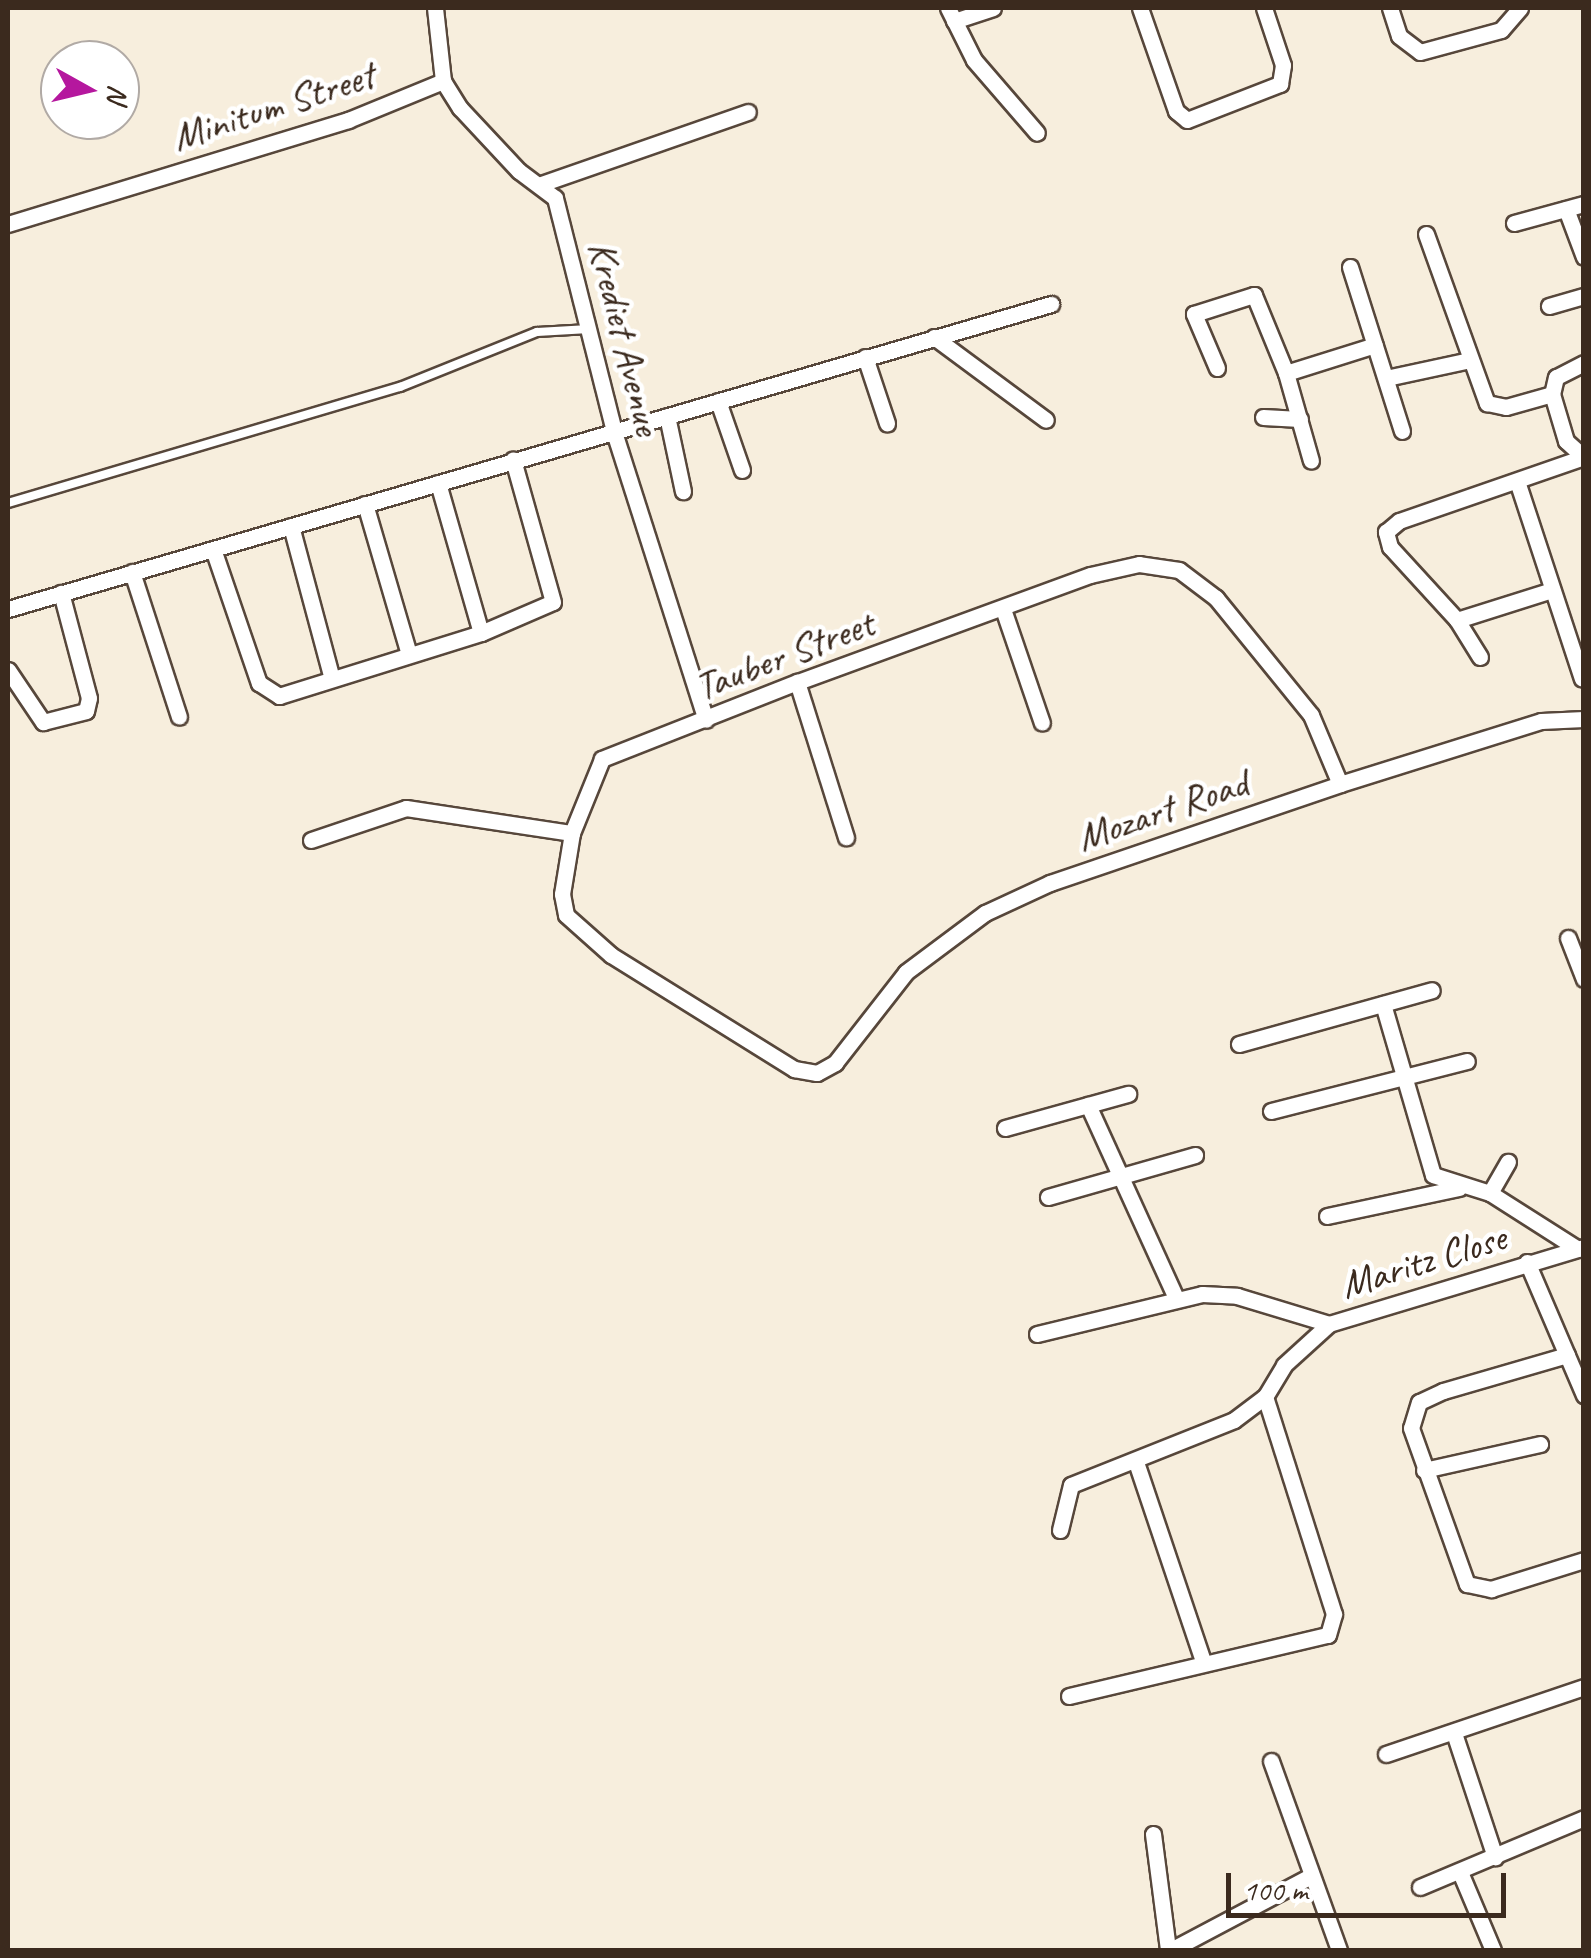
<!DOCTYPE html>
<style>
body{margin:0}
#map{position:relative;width:1591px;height:1958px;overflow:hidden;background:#f7eedd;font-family:Caveat,sans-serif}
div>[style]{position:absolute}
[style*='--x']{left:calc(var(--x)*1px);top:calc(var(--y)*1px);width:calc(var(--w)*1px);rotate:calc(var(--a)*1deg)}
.roads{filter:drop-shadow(2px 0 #57473b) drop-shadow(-2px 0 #57473b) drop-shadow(0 2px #57473b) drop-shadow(0 -2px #57473b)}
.service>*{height:8px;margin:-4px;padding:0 4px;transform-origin:4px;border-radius:4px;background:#fff}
.minor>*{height:15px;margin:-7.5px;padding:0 7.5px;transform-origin:7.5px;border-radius:7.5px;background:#fff}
span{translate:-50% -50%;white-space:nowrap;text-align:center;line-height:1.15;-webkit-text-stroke:9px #fff;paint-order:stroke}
.street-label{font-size:40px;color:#3b2a1e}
.frame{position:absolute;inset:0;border:10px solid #3b2a1e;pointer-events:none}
.north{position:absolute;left:40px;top:40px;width:100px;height:100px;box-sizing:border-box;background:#fff;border:2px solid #b1aaa5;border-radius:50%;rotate:98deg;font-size:28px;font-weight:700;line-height:40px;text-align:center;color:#3b2a1e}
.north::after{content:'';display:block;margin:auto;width:35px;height:45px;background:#b5179e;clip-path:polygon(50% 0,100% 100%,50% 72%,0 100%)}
.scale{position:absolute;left:1226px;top:1873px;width:280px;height:45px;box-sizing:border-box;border:5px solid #3b2a1e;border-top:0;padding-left:12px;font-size:30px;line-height:35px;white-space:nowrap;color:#3b2a1e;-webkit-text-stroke:8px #fff;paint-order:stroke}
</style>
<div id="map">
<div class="roads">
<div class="service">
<div style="--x:8;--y:503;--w:409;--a:-16.5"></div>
<div style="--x:400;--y:387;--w:148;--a:-21.9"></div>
<div style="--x:537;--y:332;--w:52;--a:-3.3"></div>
</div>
<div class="minor">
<div style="--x:435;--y:8;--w:73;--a:83.7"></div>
<div style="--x:443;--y:81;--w:32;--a:58"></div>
<div style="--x:460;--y:108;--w:86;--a:46.9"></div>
<div style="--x:519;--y:171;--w:45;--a:36.9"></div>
<div style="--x:555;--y:198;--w:241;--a:75.8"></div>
<div style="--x:614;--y:432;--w:302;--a:72.3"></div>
<div style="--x:948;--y:8;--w:58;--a:63.4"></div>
<div style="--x:974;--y:60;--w:96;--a:49.2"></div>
<div style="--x:1140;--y:8;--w:109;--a:70.7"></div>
<div style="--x:1176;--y:111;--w:14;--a:39"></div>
<div style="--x:1187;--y:120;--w:100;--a:-21.2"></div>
<div style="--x:1280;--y:84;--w:19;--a:-81"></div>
<div style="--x:1283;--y:65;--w:60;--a:-108.4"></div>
<div style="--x:1390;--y:8;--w:29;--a:72"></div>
<div style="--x:1399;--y:36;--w:26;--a:37"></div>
<div style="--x:1420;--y:52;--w:84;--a:-15.2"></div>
<div style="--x:1501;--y:30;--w:29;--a:-49"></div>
<div style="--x:954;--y:21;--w:41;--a:-18.4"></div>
<div style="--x:541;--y:184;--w:219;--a:-19.2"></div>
<div style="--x:1566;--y:209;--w:51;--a:69.4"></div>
<div style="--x:1514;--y:223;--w:73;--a:-15.2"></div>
<div style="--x:8;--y:224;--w:356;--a:-17"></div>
<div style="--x:348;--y:120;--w:103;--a:-22.3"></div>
<div style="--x:1426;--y:234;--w:180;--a:70.2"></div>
<div style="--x:1487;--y:403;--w:19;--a:12"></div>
<div style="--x:1506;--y:407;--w:48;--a:-15.8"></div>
<div style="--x:1350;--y:267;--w:172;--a:72.4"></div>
<div style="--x:1549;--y:306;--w:36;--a:-16"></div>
<div style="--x:934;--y:337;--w:139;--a:36.5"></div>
<div style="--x:865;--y:357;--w:70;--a:71.6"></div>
<div style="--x:1584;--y:363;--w:31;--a:153"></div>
<div style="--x:1556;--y:377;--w:17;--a:103"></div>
<div style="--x:1552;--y:394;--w:49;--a:73.4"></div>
<div style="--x:1566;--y:441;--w:24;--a:42"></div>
<div style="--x:1217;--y:368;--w:59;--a:-113.1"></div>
<div style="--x:1194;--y:314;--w:63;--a:-17.6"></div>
<div style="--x:1254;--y:295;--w:84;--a:67.7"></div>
<div style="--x:1286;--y:373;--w:91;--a:74.1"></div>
<div style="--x:1286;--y:373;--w:93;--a:-17.5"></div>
<div style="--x:1386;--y:378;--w:86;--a:-12.1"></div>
<div style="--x:718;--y:401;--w:73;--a:70.8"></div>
<div style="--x:667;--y:416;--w:77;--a:78"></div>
<div style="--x:1263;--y:417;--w:37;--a:3"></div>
<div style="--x:1517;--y:481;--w:208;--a:71.8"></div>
<div style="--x:438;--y:483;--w:156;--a:74"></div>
<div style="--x:365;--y:504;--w:156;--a:73.7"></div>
<div style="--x:291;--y:526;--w:158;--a:75"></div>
<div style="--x:213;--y:549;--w:142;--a:71.1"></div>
<div style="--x:259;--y:683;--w:24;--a:33"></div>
<div style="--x:279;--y:696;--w:212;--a:-17.3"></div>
<div style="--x:481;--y:633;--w:78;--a:-23.3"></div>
<div style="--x:553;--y:602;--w:148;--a:-105.7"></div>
<div style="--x:132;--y:572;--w:152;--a:72"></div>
<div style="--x:8;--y:609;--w:1087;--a:-16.3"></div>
<div style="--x:1003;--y:609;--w:120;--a:71.1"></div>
<div style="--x:1457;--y:620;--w:100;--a:-17.5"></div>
<div style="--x:1480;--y:657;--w:44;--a:-121.9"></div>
<div style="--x:1457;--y:620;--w:99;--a:-132.5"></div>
<div style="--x:1390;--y:547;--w:16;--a:-105"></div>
<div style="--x:1386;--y:532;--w:17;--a:-40"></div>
<div style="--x:1399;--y:521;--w:196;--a:-19.1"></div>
<div style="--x:8;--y:670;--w:63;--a:56.1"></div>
<div style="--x:43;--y:722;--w:44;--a:-14.3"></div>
<div style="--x:86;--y:711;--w:13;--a:-77"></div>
<div style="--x:89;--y:698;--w:109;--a:-104.9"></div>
<div style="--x:797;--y:682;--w:163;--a:72.5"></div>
<div style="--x:1340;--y:784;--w:75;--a:-112.8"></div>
<div style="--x:1311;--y:715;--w:151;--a:-129.1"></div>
<div style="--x:1216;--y:598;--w:46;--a:-142.9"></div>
<div style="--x:1179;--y:570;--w:40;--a:-171.5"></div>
<div style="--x:1139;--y:564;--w:50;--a:167.3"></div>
<div style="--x:1090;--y:575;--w:312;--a:159.9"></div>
<div style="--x:797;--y:682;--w:210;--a:158.5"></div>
<div style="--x:602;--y:759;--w:80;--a:112.1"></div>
<div style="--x:572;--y:833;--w:62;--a:99.3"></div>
<div style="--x:562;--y:894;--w:21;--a:79"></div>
<div style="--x:566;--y:915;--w:60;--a:41.6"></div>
<div style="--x:611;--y:955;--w:216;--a:31.9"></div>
<div style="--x:794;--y:1069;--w:23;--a:10"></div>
<div style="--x:817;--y:1073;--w:21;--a:-29"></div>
<div style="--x:835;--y:1063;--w:115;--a:-52"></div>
<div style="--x:906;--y:972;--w:99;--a:-36.8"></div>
<div style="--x:985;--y:913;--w:72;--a:-24.8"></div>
<div style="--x:1050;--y:883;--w:306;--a:-18.8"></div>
<div style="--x:1340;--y:784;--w:211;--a:-17.4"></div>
<div style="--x:1541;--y:721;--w:43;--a:-2.7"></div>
<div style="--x:311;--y:840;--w:100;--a:-18.6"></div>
<div style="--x:406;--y:808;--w:168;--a:8.6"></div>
<div style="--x:1568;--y:938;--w:44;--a:68.7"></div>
<div style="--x:1383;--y:1004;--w:178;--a:73.7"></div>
<div style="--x:1433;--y:1175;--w:60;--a:17.5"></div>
<div style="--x:1490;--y:1193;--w:104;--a:32.5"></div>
<div style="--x:1239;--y:1044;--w:200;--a:-15.6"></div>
<div style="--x:1088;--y:1105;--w:210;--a:65.5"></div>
<div style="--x:1271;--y:1111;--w:202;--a:-14.3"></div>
<div style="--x:1005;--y:1128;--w:128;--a:-15.5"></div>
<div style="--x:1490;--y:1193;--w:36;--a:-60"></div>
<div style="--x:1048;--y:1197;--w:153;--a:-15.9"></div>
<div style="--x:1327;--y:1216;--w:135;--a:-12"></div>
<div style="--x:1527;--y:1262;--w:145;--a:66.8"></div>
<div style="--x:1037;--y:1334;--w:170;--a:-13.6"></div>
<div style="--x:1202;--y:1294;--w:35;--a:3"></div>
<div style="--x:1237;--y:1296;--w:96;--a:16.9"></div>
<div style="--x:1329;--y:1324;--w:266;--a:-16.8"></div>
<div style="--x:1567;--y:1355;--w:129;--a:163.8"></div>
<div style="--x:1443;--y:1391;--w:26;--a:155"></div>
<div style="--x:1419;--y:1402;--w:27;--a:107"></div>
<div style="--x:1411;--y:1428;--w:166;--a:70.3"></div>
<div style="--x:1467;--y:1584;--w:25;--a:12"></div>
<div style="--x:1491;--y:1589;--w:97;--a:-17.3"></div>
<div style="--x:1136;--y:1462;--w:210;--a:71.4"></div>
<div style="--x:1424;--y:1470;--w:119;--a:-12.6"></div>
<div style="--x:1060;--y:1530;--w:46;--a:-76.3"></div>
<div style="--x:1071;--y:1485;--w:175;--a:-21.7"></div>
<div style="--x:1234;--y:1420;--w:39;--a:-37"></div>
<div style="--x:1265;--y:1397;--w:37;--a:-59"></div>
<div style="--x:1284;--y:1365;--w:61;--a:-42.3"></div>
<div style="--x:1069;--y:1696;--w:266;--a:-13.3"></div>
<div style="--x:1328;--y:1635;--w:22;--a:-74"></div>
<div style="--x:1334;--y:1614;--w:228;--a:-107.6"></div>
<div style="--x:1454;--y:1733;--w:131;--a:71.7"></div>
<div style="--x:1386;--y:1754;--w:209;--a:-18.7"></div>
<div style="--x:1271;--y:1761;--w:201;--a:70.2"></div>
<div style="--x:1153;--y:1834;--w:117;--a:82.6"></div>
<div style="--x:1460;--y:1872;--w:85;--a:67.1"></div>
<div style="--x:1420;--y:1887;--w:178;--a:-22.8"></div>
<div style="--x:1171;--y:1950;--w:156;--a:-27.9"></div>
</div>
</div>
<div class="street-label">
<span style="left:273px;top:106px;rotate:-18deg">Minitum Street</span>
<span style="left:625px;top:338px;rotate:76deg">Krediet Avenue</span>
<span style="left:784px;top:655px;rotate:-21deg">Tauber Street</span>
<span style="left:1162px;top:810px;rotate:-19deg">Mozart Road</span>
<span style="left:1423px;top:1261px;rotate:-17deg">Maritz Close</span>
</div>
<div class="frame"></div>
<div class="north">N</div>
<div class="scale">100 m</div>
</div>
